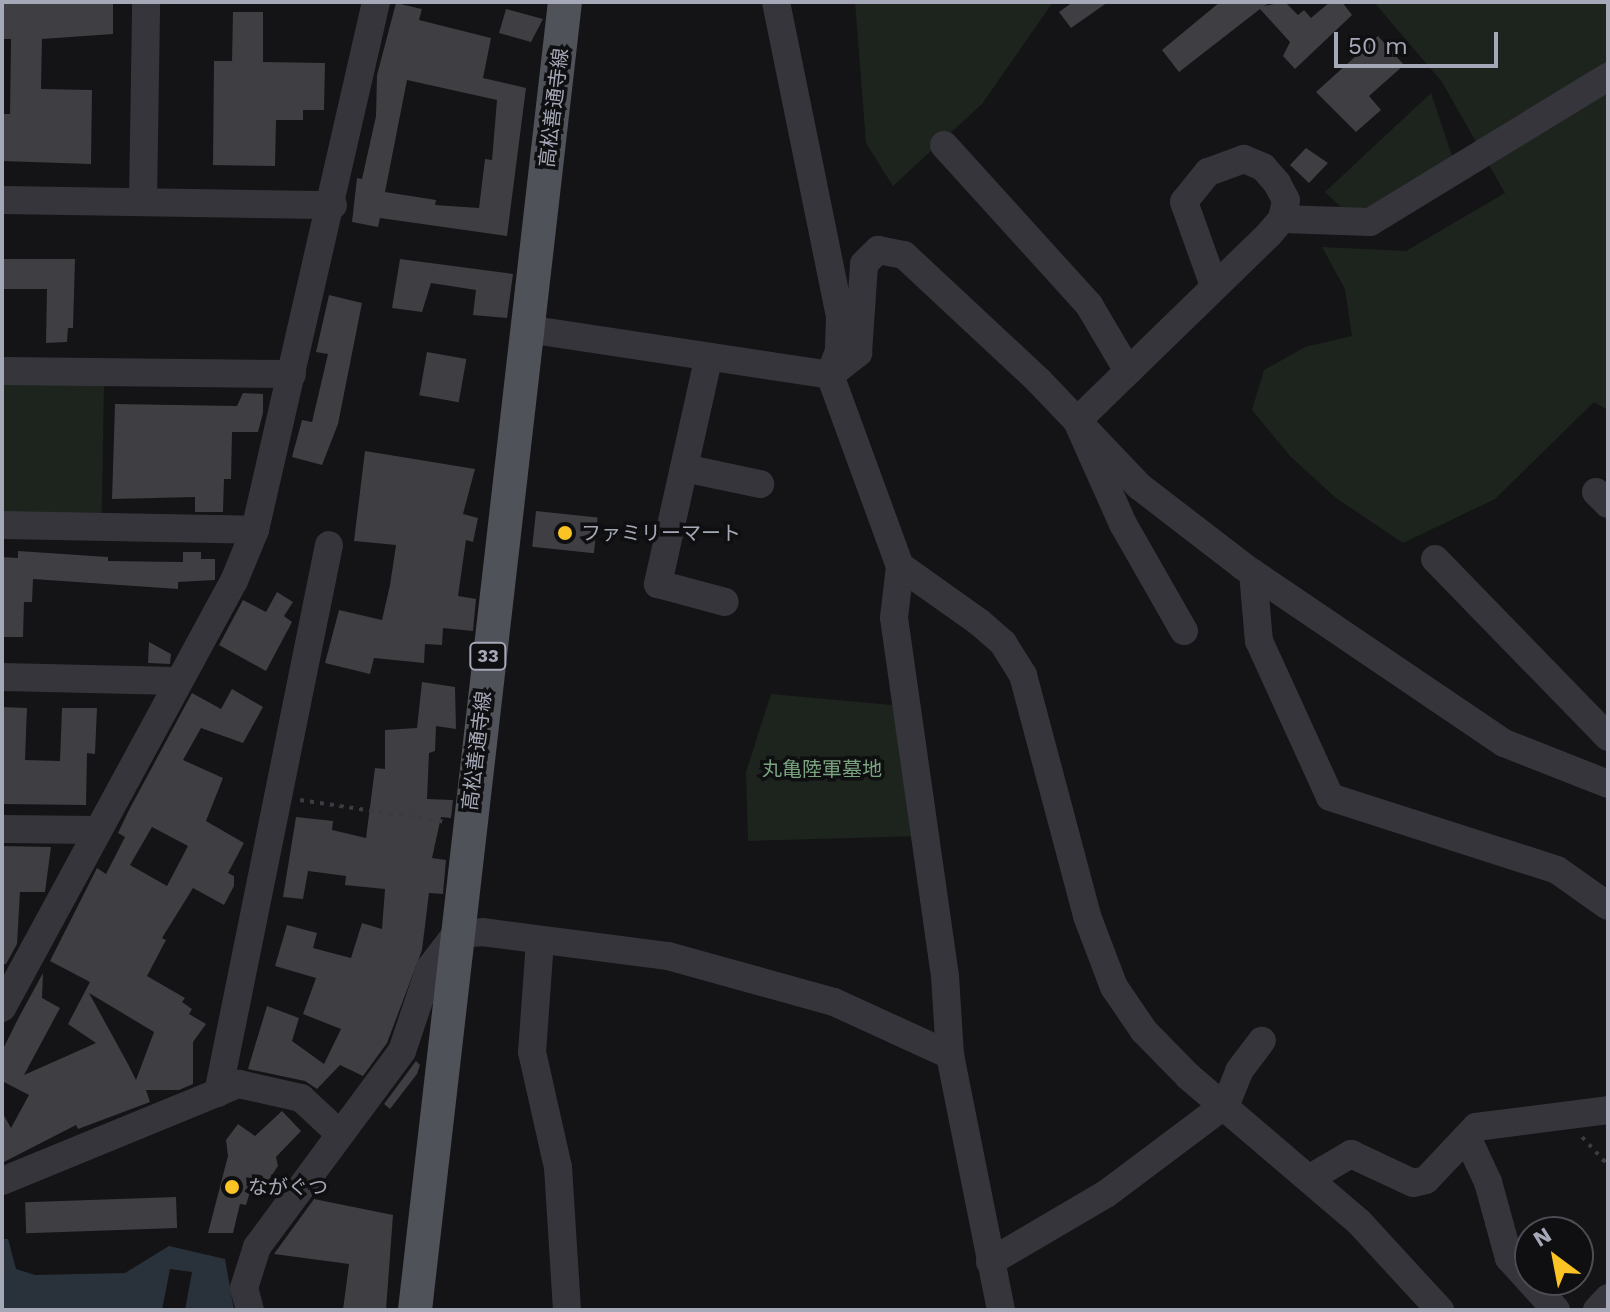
<!DOCTYPE html>
<meta charset="utf-8">
<style>
body{margin:0}
#map{position:relative;width:1610px;height:1312px;overflow:hidden;background:#141416;font-family:"Work Sans","Noto Sans JP",sans-serif}
div>[style]{position:absolute}
[style*='--x']{left:calc(var(--x)*1px);top:calc(var(--y)*1px);width:calc(var(--w)*1px);rotate:calc(var(--a)*1deg)}
.green>*{inset:0;background:#1c241d;transform-origin:0 0}
.water>*{inset:0;background:#29323a}
.building>*{inset:0;background:#3e3e43;transform-origin:0 0}
.path>*{height:4px;margin-top:-2px;transform-origin:0;background:repeating-linear-gradient(90deg,#3b3c42 0 4px,transparent 0 10px)}
.minor>*{height:28px;margin:-14px;padding:0 14px;transform-origin:14px;border-radius:14px;background:#35353b}
.major>*{height:34px;margin:-17px;padding:0 17px;transform-origin:17px;border-radius:17px;background:#50525a}
.dots>*{width:22px;height:22px;translate:-50% -50%;box-sizing:border-box;border:4px solid #0f0f11;border-radius:50%}
span{translate:-50% -50%;white-space:nowrap;text-align:center;line-height:1.15;-webkit-text-stroke:7px #0f0f11;paint-order:stroke}
.shield-label span{padding:2px 6px;background:#0f0f11;border:2px solid;border-radius:6px;-webkit-text-stroke-width:0}
.shield-label{font-size:18px;color:#a5a9b7;font-weight:700}
.street-label{font-size:20px;color:#a5a9b7}
.poi-label{font-size:20px;color:#a5a9b7}
.left{translate:0 -50%;text-align:left}
.park-label{font-size:20px;color:#7aa380}
.frame{position:absolute;inset:0;border:4px solid #a5a9b7;pointer-events:none}
.north{position:absolute;left:1514px;top:1216px;width:80px;height:80px;box-sizing:border-box;background:#0f0f11;border:2px solid #4b4d53;border-radius:50%;rotate:328deg;font-size:22px;font-weight:700;line-height:32px;text-align:center;color:#a5a9b7}
.north::after{content:'';display:block;margin:auto;width:28px;height:36px;background:#fcc325;clip-path:polygon(50% 0,100% 100%,50% 72%,0 100%)}
.scale{position:absolute;left:1334px;top:32px;width:164px;height:36px;box-sizing:border-box;border:4px solid #a5a9b7;border-top:0;padding-left:10px;font-size:24px;line-height:28px;white-space:nowrap;color:#a5a9b7;-webkit-text-stroke:6px #0f0f11;paint-order:stroke}
</style>
<div id="map">
<div class="green">
<div style="clip-path:polygon(855px 2px,1053px 2px,982px 104px,893px 186px,866px 143px)"></div>
<div style="clip-path:polygon(1374px 2px,1608px 2px,1608px 410px,1594px 402px,1495px 499px,1403px 543px,1336px 498px,1291px 457px,1252px 410px,1264px 370px,1305px 347px,1352px 336px,1345px 289px,1322px 247px,1406px 251px,1505px 193px,1442px 82px)"></div>
<div style="clip-path:polygon(1431px 93px,1454px 162px,1351px 217px,1325px 192px)"></div>
<div style="left:2px;top:383px;width:102px;height:130px;rotate:1deg"></div>
<div style="clip-path:polygon(771px 694px,902px 706px,922px 836px,748px 841px,746px 772px)"></div>
</div>
<div class="water">
<div style="clip-path:polygon(2px 1239px,8px 1239px,16px 1269px,35px 1275px,125px 1273px,169px 1246px,225px 1259px,234px 1310px,185px 1310px,192px 1272px,170px 1269px,162px 1310px,2px 1310px)"></div>
</div>
<div class="building">
<div style="clip-path:polygon(2px 2px,113px 2px,113px 34px,42px 39px,41px 89px,92px 90px,91px 164px,2px 161px,2px 114px,10px 114px,11px 39px,2px 39px)"></div>
<div style="clip-path:polygon(1073px 2px,1108px 2px,1071px 28px,1059px 12px)"></div>
<div style="clip-path:polygon(1220px 2px,1271px 2px,1264px 6px,1285px 2px,1298px 15px,1304px 10px,1311px 18px,1330px 2px,1342px 2px,1352px 15px,1295px 69px,1283px 56px,1290px 42px,1260px 9px,1179px 72px,1162px 50px)"></div>
<div style="clip-path:polygon(evenodd,396px 3px,422px 9px,419px 20px,491px 38px,483px 78px,526px 88px,507px 236px,380px 218px,378px 227px,352px 222px,357px 178px,362px 179px,376px 116px,377px 75px,396px 3px,407px 80px,497px 100px,492px 160px,485px 159px,479px 208px,435px 205px,436px 200px,385px 192px,407px 80px)"></div>
<div style="clip-path:polygon(506px 9px,543px 19px,531px 42px,499px 33px)"></div>
<div style="clip-path:polygon(233px 12px,263px 12px,263px 62px,325px 63px,324px 110px,303px 110px,303px 120px,276px 120px,275px 166px,213px 165px,214px 61px,232px 61px)"></div>
<div style="clip-path:polygon(1378px 36px,1404px 65px,1369px 96px,1381px 110px,1356px 132px,1316px 92px)"></div>
<div style="clip-path:polygon(1306px 148px,1328px 163px,1309px 183px,1290px 165px)"></div>
<div style="clip-path:polygon(2px 259px,75px 259px,73px 328px,68px 328px,67px 342px,46px 343px,47px 289px,2px 289px)"></div>
<div style="clip-path:polygon(400px 259px,513px 274px,507px 318px,473px 315px,476px 290px,431px 283px,422px 312px,392px 308px)"></div>
<div style="clip-path:polygon(329px 295px,362px 303px,338px 424px,322px 465px,292px 457px,302px 420px,312px 422px,328px 354px,316px 352px)"></div>
<div style="left:427px;top:352px;width:40px;height:44px;rotate:10deg"></div>
<div style="clip-path:polygon(243px 393px,263px 394px,263px 413px,258px 432px,232px 432px,231px 479px,224px 479px,223px 512px,195px 512px,195px 497px,112px 499px,115px 404px,237px 406px)"></div>
<div style="clip-path:polygon(365px 451px,475px 469px,463px 514px,478px 518px,473px 542px,466px 540px,458px 596px,476px 599px,473px 631px,443px 628px,442px 645px,425px 644px,424px 663px,374px 658px,370px 674px,325px 663px,339px 610px,382px 620px,390px 585px,396px 545px,354px 541px)"></div>
<div style="left:536px;top:511px;width:62px;height:36px;rotate:6deg"></div>
<div style="clip-path:polygon(18px 551px,108px 557px,108px 561px,183px 562px,183px 552px,201px 552px,201px 559px,215px 559px,215px 580px,178px 582px,178px 589px,33px 579px,32px 602px,24px 602px,23px 637px,2px 637px,2px 557px,18px 558px)"></div>
<div style="clip-path:polygon(277px 592px,293px 602px,284px 616px,292px 622px,266px 671px,219px 645px,243px 600px,266px 612px)"></div>
<div style="clip-path:polygon(149px 642px,171px 654px,170px 664px,148px 663px)"></div>
<div style="clip-path:polygon(422px 682px,455px 687px,456px 729px,436px 726px,435px 751px,429px 753px,427px 799px,453px 800px,451px 818px,441px 817px,432px 858px,446px 860px,443px 894px,429px 893px,422px 950px,387px 1043px,363px 1076px,340px 1065px,317px 1089px,305px 1081px,248px 1069px,267px 1006px,299px 1018px,292px 1041px,324px 1064px,341px 1029px,303px 1014px,316px 978px,275px 966px,287px 925px,317px 933px,313px 948px,351px 958px,362px 923px,382px 929px,385px 889px,345px 885px,346px 876px,308px 871px,303px 899px,283px 897px,296px 817px,333px 821px,332px 830px,366px 838px,375px 768px,385px 769px,385px 730px,417px 728px)"></div>
<div style="clip-path:polygon(evenodd,232px 689px,263px 707px,243px 743px,201px 728px,183px 760px,223px 778px,206px 821px,244px 843px,228px 873px,234px 876px,234px 886px,224px 905px,193px 888px,162px 938px,166px 940px,147px 976px,185px 998px,182px 1002px,192px 1009px,189px 1014px,206px 1024px,193px 1042px,193px 1084px,179px 1090px,146px 1090px,150px 1102px,78px 1129px,76px 1125px,2px 1163px,2px 1112px,11px 1128px,29px 1095px,2px 1081px,2px 1051px,19px 1017px,43px 973px,42px 998px,60px 1008px,24px 1075px,96px 1043px,68px 1024px,90px 982px,50px 961px,97px 868px,106px 874px,125px 837px,118px 833px,129px 810px,192px 693px,221px 709px,232px 689px,152px 827px,188px 846px,167px 886px,130px 865px,152px 827px,232px 689px,89px 993px,154px 1032px,136px 1080px,128px 1064px,89px 993px)"></div>
<div style="clip-path:polygon(2px 707px,27px 708px,25px 760px,60px 761px,62px 708px,97px 708px,95px 754px,87px 753px,86px 805px,2px 804px)"></div>
<div style="clip-path:polygon(2px 846px,51px 847px,45px 892px,20px 892px,17px 944px,6px 964px,2px 964px)"></div>
<div style="clip-path:polygon(416px 1061px,420px 1065px,417px 1074px,390px 1109px,384px 1104px)"></div>
<div style="clip-path:polygon(282px 1111px,301px 1131px,276px 1157px,278px 1166px,266px 1184px,255px 1176px,246px 1205px,240px 1204px,233px 1233px,208px 1233px,228px 1156px,226px 1140px,238px 1124px,255px 1136px)"></div>
<div style="left:176px;top:1197px;width:31px;height:151px;rotate:88deg"></div>
<div style="clip-path:polygon(314px 1199px,393px 1215px,386px 1310px,343px 1310px,349px 1264px,274px 1254px)"></div>
</div>
<div class="path">
<div style="--x:300;--y:800;--w:148;--a:8.6"></div>
<div style="--x:1582;--y:1137;--w:38;--a:47"></div>
</div>
<div class="minor">
<div style="--x:776;--y:2;--w:321;--a:78.5"></div>
<div style="--x:840;--y:317;--w:34;--a:92"></div>
<div style="--x:839;--y:351;--w:26;--a:111"></div>
<div style="--x:830;--y:375;--w:203;--a:69.9"></div>
<div style="--x:900;--y:566;--w:52;--a:96.6"></div>
<div style="--x:894;--y:618;--w:362;--a:81.9"></div>
<div style="--x:945;--y:976;--w:79;--a:86.4"></div>
<div style="--x:950;--y:1055;--w:260;--a:78.7"></div>
<div style="--x:944;--y:145;--w:216;--a:47.8"></div>
<div style="--x:1089;--y:305;--w:77;--a:59.4"></div>
<div style="--x:2;--y:200;--w:331;--a:0.9"></div>
<div style="--x:143;--y:202;--w:200;--a:-89.1"></div>
<div style="--x:1282;--y:219;--w:88;--a:2"></div>
<div style="--x:1370;--y:222;--w:279;--a:-31.4"></div>
<div style="--x:527;--y:329;--w:306;--a:8.6"></div>
<div style="--x:830;--y:375;--w:36;--a:-38"></div>
<div style="--x:858;--y:353;--w:89;--a:-86.1"></div>
<div style="--x:864;--y:264;--w:20;--a:-45"></div>
<div style="--x:878;--y:250;--w:26;--a:11"></div>
<div style="--x:904;--y:255;--w:185;--a:43"></div>
<div style="--x:1039;--y:381;--w:145;--a:46.4"></div>
<div style="--x:1139;--y:486;--w:133;--a:37.6"></div>
<div style="--x:1244;--y:567;--w:314;--a:34.1"></div>
<div style="--x:1504;--y:743;--w:112;--a:21.5"></div>
<div style="--x:708;--y:360;--w:230;--a:102.6"></div>
<div style="--x:658;--y:584;--w:69;--a:15"></div>
<div style="--x:2;--y:371;--w:290;--a:0.6"></div>
<div style="--x:684;--y:468;--w:78;--a:11.9"></div>
<div style="--x:1596;--y:492;--w:17;--a:45"></div>
<div style="--x:2;--y:525;--w:253;--a:1.1"></div>
<div style="--x:1435;--y:559;--w:248;--a:45.8"></div>
<div style="--x:900;--y:566;--w:97;--a:35.3"></div>
<div style="--x:979;--y:622;--w:32;--a:41"></div>
<div style="--x:1003;--y:643;--w:38;--a:58"></div>
<div style="--x:1023;--y:675;--w:249;--a:75.1"></div>
<div style="--x:1087;--y:916;--w:76;--a:69.2"></div>
<div style="--x:1114;--y:987;--w:53;--a:55.7"></div>
<div style="--x:1144;--y:1031;--w:63;--a:45.6"></div>
<div style="--x:1188;--y:1076;--w:225;--a:40.5"></div>
<div style="--x:1359;--y:1222;--w:120;--a:47.4"></div>
<div style="--x:1253;--y:573;--w:68;--a:85"></div>
<div style="--x:1259;--y:641;--w:171;--a:65.5"></div>
<div style="--x:1330;--y:797;--w:238;--a:17.8"></div>
<div style="--x:1557;--y:870;--w:62;--a:35.2"></div>
<div style="--x:1184;--y:631;--w:123;--a:-119.7"></div>
<div style="--x:1123;--y:524;--w:113;--a:-114.1"></div>
<div style="--x:1077;--y:421;--w:269;--a:-44.2"></div>
<div style="--x:1270;--y:233;--w:18;--a:-49"></div>
<div style="--x:1282;--y:219;--w:19;--a:-78"></div>
<div style="--x:1286;--y:200;--w:19;--a:-118"></div>
<div style="--x:1277;--y:183;--w:21;--a:-131"></div>
<div style="--x:1263;--y:167;--w:21;--a:-157"></div>
<div style="--x:1244;--y:159;--w:38;--a:160"></div>
<div style="--x:1208;--y:172;--w:38;--a:129"></div>
<div style="--x:1184;--y:202;--w:89;--a:70.3"></div>
<div style="--x:2;--y:677;--w:175;--a:1.3"></div>
<div style="--x:2;--y:829;--w:96;--a:0.6"></div>
<div style="--x:540;--y:941;--w:111;--a:94.1"></div>
<div style="--x:532;--y:1052;--w:118;--a:77.3"></div>
<div style="--x:558;--y:1167;--w:143;--a:86.4"></div>
<div style="--x:2;--y:1008;--w:486;--a:-61.5"></div>
<div style="--x:234;--y:581;--w:55;--a:-67.6"></div>
<div style="--x:255;--y:530;--w:542;--a:-77.09"></div>
<div style="--x:218;--y:1093;--w:559;--a:-78.55"></div>
<div style="--x:1467;--y:1137;--w:50;--a:65"></div>
<div style="--x:1488;--y:1182;--w:79;--a:74.6"></div>
<div style="--x:1509;--y:1258;--w:70;--a:47.9"></div>
<div style="--x:1310;--y:1178;--w:48;--a:-30.3"></div>
<div style="--x:1351;--y:1154;--w:68;--a:25.1"></div>
<div style="--x:1413;--y:1183;--w:13;--a:-13"></div>
<div style="--x:1426;--y:1180;--w:73;--a:-46.7"></div>
<div style="--x:1476;--y:1127;--w:133;--a:-7.3"></div>
<div style="--x:2;--y:1181;--w:256;--a:-22.3"></div>
<div style="--x:239;--y:1084;--w:64;--a:12.7"></div>
<div style="--x:301;--y:1098;--w:53;--a:42.7"></div>
<div style="--x:990;--y:1262;--w:134;--a:-30.4"></div>
<div style="--x:1106;--y:1194;--w:150;--a:-36.9"></div>
<div style="--x:1226;--y:1104;--w:35;--a:-68"></div>
<div style="--x:1239;--y:1071;--w:38;--a:-53"></div>
<div style="--x:250;--y:1310;--w:23;--a:-105"></div>
<div style="--x:244;--y:1288;--w:43;--a:-72.4"></div>
<div style="--x:257;--y:1247;--w:244;--a:-53.5"></div>
<div style="--x:402;--y:1051;--w:88;--a:-71.4"></div>
<div style="--x:430;--y:968;--w:43;--a:-52.6"></div>
<div style="--x:456;--y:934;--w:26;--a:-4"></div>
<div style="--x:482;--y:932;--w:188;--a:7.4"></div>
<div style="--x:668;--y:956;--w:172;--a:15.5"></div>
<div style="--x:834;--y:1002;--w:128;--a:24.6"></div>
<div style="--x:1597;--y:1310;--w:16;--a:-47"></div>
</div>
<div class="major">
<div style="--x:415;--y:1310;--w:1317;--a:-83.46"></div>
</div>
<div class="dots">
<div style="left:565px;top:533px;background:#fcc325"></div>
<div style="left:232px;top:1187px;background:#fcc325"></div>
</div>
<div class="shield-label">
<span style="left:488px;top:656px">33</span>
</div>
<div class="street-label">
<span style="left:554px;top:108px;rotate:-83deg">高松善通寺線</span>
<span style="left:477px;top:751px;rotate:-83deg">高松善通寺線</span>
</div>
<div class="poi-label">
<span class="left" style="left:581px;top:533px">ファミリーマート</span>
<span class="left" style="left:248px;top:1187px">ながぐつ</span>
</div>
<div class="park-label">
<span style="left:822px;top:769px">丸亀陸軍墓地</span>
</div>
<div class="frame"></div>
<div class="north">N</div>
<div class="scale">50 m</div>
</div>
